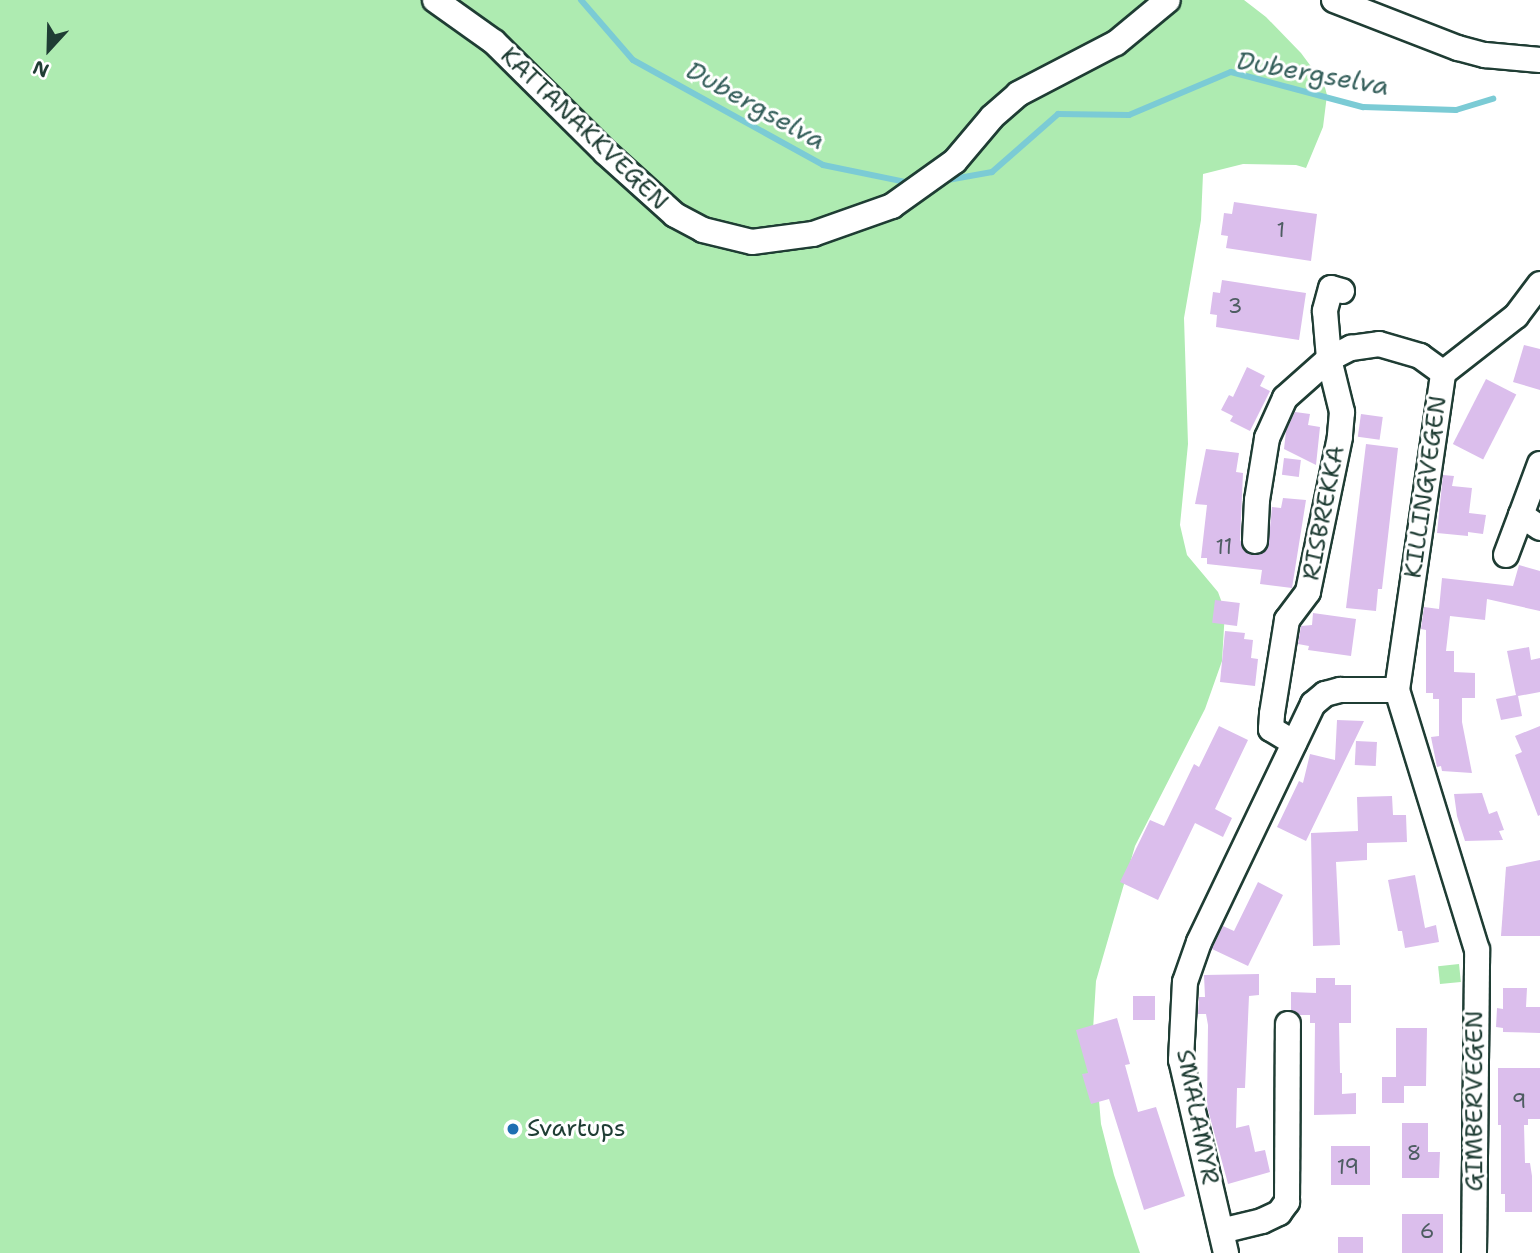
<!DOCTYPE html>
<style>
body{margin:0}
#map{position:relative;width:1540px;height:1253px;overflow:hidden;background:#fff;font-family:"Shantell Sans",sans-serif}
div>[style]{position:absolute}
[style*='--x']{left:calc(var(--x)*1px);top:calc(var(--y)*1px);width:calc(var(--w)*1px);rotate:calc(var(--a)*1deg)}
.green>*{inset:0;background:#aeebb1;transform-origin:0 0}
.stream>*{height:6px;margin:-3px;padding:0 3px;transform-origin:3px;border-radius:3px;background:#7bcbd5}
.building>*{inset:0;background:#dbbeec;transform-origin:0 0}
.roads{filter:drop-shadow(2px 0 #1f3d34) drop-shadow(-2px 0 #1f3d34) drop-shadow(0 2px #1f3d34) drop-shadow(0 -2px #1f3d34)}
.minor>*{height:24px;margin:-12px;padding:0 12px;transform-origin:12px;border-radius:12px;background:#fff}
.dots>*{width:19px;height:19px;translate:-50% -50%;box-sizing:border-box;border:4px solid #fff;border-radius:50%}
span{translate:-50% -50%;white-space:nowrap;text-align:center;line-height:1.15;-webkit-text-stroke:6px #fff;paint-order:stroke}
.number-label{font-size:21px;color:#4e5d62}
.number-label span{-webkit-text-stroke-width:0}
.street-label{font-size:24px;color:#1f3d34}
.poi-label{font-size:24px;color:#1f3d34}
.left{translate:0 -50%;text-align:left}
.water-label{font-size:26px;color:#36605c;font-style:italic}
.north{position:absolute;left:14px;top:14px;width:70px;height:70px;-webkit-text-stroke:5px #fff;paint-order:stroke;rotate:202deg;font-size:19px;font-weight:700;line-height:28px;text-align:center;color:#1f3d34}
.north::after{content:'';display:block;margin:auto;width:24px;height:32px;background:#1f3d34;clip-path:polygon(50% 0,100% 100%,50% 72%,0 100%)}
</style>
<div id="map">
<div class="green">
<div style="clip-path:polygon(0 0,1244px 0,1266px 17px,1301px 53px,1324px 84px,1327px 95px,1323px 127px,1306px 168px,1296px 165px,1243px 164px,1203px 174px,1201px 220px,1184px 318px,1188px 444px,1180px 525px,1187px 555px,1218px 592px,1225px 611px,1222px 661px,1205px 709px,1135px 846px,1096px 981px,1093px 1030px,1101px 1124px,1114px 1175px,1140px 1253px,0 1253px)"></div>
<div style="left:1459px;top:964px;width:18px;height:21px;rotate:84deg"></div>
</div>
<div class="stream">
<div style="--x:581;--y:0;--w:79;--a:49.1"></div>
<div style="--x:633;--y:60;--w:217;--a:28.9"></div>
<div style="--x:823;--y:165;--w:90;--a:11.6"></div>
<div style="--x:942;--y:181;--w:51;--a:-10.2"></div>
<div style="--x:992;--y:172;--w:88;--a:-41.3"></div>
<div style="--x:1058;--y:114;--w:71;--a:0.8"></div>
<div style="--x:1129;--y:115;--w:111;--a:-22.9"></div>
<div style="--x:1231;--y:72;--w:137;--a:14.9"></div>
<div style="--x:1363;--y:107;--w:93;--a:1.8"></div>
<div style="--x:1456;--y:110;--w:39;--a:-17"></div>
</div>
<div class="building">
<div style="clip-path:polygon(1234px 202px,1317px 214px,1311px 261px,1226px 248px,1228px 236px,1221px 235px,1224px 213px,1232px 214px)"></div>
<div style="clip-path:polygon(1222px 280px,1306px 293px,1299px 340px,1216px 327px,1217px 315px,1210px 314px,1213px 292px,1220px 293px)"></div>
<div style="clip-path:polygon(1524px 345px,1540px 349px,1540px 390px,1513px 382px)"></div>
<div style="clip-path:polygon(1247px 367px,1265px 376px,1260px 386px,1270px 391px,1250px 431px,1230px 421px,1233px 416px,1221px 410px,1229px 395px,1233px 397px)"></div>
<div style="left:1486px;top:379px;width:34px;height:73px;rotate:27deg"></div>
<div style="clip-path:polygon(1295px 412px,1310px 414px,1308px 425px,1320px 427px,1316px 465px,1284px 449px,1286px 431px)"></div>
<div style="left:1361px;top:414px;width:22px;height:23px;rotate:8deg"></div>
<div style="clip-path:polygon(1366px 444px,1398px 448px,1382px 589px,1378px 589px,1376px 611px,1346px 608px)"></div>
<div style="clip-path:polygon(1206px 449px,1239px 453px,1236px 472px,1243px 473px,1240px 540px,1248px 554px,1261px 554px,1268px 548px,1272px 507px,1281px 508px,1283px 498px,1306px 500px,1292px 588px,1260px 584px,1262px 570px,1207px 564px,1207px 558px,1201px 558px,1207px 505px,1195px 504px)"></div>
<div style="left:1284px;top:458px;width:17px;height:17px;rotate:7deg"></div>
<div style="clip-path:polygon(1443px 475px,1454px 476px,1452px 486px,1472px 488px,1469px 513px,1486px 515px,1483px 534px,1468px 532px,1468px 536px,1437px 533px)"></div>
<div style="clip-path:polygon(1519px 565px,1540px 571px,1540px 611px,1487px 599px,1485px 620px,1450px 616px,1446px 651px,1454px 651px,1454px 672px,1475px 673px,1475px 698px,1462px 698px,1462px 722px,1472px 773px,1442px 771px,1441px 766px,1437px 767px,1431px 737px,1439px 736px,1439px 699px,1433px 699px,1433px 693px,1426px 693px,1426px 630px,1421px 629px,1424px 607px,1439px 609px,1442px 578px,1513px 586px)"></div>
<div style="left:1215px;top:600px;width:25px;height:23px;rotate:7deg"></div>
<div style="clip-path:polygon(1313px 613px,1356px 619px,1351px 656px,1308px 650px,1309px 646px,1298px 644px,1301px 626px,1312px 625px)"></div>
<div style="clip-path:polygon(1225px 631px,1245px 633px,1244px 639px,1253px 640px,1251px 658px,1258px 659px,1255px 686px,1220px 682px)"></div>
<div style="clip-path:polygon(1529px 647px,1531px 660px,1540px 658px,1540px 692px,1518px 696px,1522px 716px,1501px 720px,1496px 699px,1516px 695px,1507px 651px)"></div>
<div style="clip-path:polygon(1337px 720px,1364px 721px,1306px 841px,1277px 827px,1299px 781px,1303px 783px,1310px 754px,1335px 760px)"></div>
<div style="clip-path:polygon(1219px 726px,1248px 740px,1215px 809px,1232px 818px,1223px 837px,1195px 823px,1158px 900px,1120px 882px,1150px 820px,1164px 826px,1194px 764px,1199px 767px)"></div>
<div style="clip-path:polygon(1540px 726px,1540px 815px,1538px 816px,1515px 755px,1522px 752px,1515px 736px)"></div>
<div style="left:1356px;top:741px;width:21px;height:24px;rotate:3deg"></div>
<div style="clip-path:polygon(1482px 793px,1489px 814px,1497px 811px,1504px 830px,1499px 831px,1503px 840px,1465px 841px,1457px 816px,1454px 794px)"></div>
<div style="clip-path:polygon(1392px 796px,1393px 815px,1406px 815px,1407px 842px,1367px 843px,1367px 860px,1336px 862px,1340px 945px,1313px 946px,1311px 833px,1358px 831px,1357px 797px)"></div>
<div style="clip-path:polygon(1540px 860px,1540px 936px,1501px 936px,1506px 867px)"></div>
<div style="clip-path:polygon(1415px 875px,1425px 928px,1436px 925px,1439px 942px,1405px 948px,1402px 931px,1398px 931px,1388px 880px)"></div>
<div style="clip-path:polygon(1258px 882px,1283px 895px,1248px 966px,1212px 949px,1223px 926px,1234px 931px)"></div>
<div style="clip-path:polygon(1259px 974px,1259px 995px,1249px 996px,1245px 1088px,1237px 1088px,1236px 1128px,1249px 1125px,1255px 1152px,1265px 1150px,1270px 1172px,1228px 1184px,1207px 1106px,1208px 1025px,1206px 1014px,1198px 1014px,1199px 997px,1205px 997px,1204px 975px)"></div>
<div style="clip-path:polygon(1316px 978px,1335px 978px,1335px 985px,1351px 985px,1351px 1023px,1339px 1023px,1340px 1073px,1342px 1073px,1342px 1094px,1356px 1093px,1356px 1114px,1314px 1115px,1315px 1023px,1310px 1023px,1310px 1015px,1299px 1015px,1291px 1010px,1291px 992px,1316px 993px)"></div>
<div style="clip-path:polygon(1503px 988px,1527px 988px,1526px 1007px,1540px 1007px,1540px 1033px,1503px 1032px,1503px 1028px,1496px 1027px,1497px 1008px,1503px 1009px)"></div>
<div style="left:1155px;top:996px;width:24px;height:22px;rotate:90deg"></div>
<div style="clip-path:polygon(1117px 1018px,1130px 1064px,1125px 1065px,1138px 1112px,1156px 1107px,1185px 1196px,1144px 1210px,1109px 1099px,1091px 1104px,1082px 1074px,1088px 1073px,1076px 1030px)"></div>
<div style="clip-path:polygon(1396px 1028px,1427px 1028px,1426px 1086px,1404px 1086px,1404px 1103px,1382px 1103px,1382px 1077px,1396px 1077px)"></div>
<div style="clip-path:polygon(1498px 1068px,1540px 1068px,1540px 1119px,1528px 1119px,1528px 1125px,1524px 1125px,1525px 1163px,1530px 1163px,1532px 1176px,1532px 1212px,1505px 1212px,1505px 1194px,1501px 1194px,1501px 1125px,1498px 1125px)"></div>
<div style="clip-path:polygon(1402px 1123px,1428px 1123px,1428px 1152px,1440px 1152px,1439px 1178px,1402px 1178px)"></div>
<div style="left:1331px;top:1146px;width:39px;height:39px"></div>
<div style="left:1402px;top:1214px;width:41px;height:39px"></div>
<div style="left:1338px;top:1237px;width:25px;height:16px"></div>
</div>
<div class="roads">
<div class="minor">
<div style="--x:435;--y:0;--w:72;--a:35.4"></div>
<div style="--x:494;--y:42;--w:156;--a:44.7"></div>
<div style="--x:605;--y:152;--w:94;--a:42"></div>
<div style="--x:675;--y:215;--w:32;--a:28"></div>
<div style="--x:703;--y:230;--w:50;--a:13.8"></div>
<div style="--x:752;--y:242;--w:62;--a:-7.5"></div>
<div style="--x:813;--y:234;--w:84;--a:-19.5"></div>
<div style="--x:892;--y:206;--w:77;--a:-35.5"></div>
<div style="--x:955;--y:161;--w:57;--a:-49.9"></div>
<div style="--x:992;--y:117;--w:35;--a:-41"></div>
<div style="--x:1018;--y:94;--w:110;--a:-27.5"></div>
<div style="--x:1116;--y:43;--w:67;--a:-39.6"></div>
<div style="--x:1334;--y:0;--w:133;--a:21.2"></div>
<div style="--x:1458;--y:48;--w:28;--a:15"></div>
<div style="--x:1485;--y:55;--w:55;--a:5.2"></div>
<div style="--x:1342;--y:291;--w:11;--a:-165"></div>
<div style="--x:1331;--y:288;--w:24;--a:105"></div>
<div style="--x:1325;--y:311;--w:48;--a:85.2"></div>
<div style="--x:1329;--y:359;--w:25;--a:-27"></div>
<div style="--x:1351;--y:348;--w:28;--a:-8"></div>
<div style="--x:1379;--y:344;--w:43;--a:16.3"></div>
<div style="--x:1420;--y:356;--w:29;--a:36"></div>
<div style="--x:1540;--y:464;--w:54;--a:110.4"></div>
<div style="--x:1521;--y:515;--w:23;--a:34"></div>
<div style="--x:1255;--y:541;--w:41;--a:-87.2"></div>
<div style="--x:1257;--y:500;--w:63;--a:-80.8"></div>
<div style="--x:1267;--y:438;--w:44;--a:-65.8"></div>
<div style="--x:1285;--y:398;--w:59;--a:-41.6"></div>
<div style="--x:1329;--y:359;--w:55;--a:76.2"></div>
<div style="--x:1342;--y:412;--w:25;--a:95"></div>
<div style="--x:1340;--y:437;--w:158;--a:101.7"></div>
<div style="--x:1308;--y:592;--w:35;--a:127"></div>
<div style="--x:1287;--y:620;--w:95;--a:99.1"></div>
<div style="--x:1272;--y:714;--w:15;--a:94"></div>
<div style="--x:1271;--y:729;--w:27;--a:31"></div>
<div style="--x:1506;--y:555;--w:43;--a:-69.4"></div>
<div style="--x:1221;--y:1231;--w:42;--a:-13.7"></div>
<div style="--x:1262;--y:1221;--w:19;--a:-25"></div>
<div style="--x:1279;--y:1213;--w:14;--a:-54"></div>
<div style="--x:1287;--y:1202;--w:178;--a:-89.7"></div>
<div style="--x:1226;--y:1253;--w:198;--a:-103.1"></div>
<div style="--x:1181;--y:1060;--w:78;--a:-87.1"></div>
<div style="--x:1185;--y:982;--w:42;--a:-70.7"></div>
<div style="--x:1199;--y:942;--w:264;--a:-64.4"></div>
<div style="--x:1313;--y:704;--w:16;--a:-40"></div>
<div style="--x:1325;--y:694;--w:16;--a:-15"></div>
<div style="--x:1340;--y:690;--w:57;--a:0"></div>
<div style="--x:1474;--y:1253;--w:303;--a:-89.4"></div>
<div style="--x:1477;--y:950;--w:272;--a:-107.1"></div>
<div style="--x:1397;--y:690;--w:320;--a:-81.7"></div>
<div style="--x:1443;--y:373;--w:93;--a:-38"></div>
<div style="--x:1516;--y:316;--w:40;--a:-53"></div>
</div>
</div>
<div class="dots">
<div style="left:513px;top:1129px;background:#1f6fb2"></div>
</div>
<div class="number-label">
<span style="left:1281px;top:230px">1</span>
<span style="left:1235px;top:306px">3</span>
<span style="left:1224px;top:547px">11</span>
<span style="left:1519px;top:1101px">9</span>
<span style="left:1414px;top:1153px">8</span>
<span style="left:1348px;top:1167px">19</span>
<span style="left:1427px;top:1231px">6</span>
</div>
<div class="street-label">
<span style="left:584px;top:129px;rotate:44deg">KATTANAKKVEGEN</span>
<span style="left:1426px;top:487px;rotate:-82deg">KILLINGVEGEN</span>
<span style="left:1324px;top:513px;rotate:-79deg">RISBREKKA</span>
<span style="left:1475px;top:1101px;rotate:-90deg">GIMBERVEGEN</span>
<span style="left:1197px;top:1117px;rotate:79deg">SMALAMYR</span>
</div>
<div class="poi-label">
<span class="left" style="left:527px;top:1129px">Svartups</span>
</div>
<div class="water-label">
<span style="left:1313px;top:73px;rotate:10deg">Dubergselva</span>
<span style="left:756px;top:105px;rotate:29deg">Dubergselva</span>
</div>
<div class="north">N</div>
</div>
